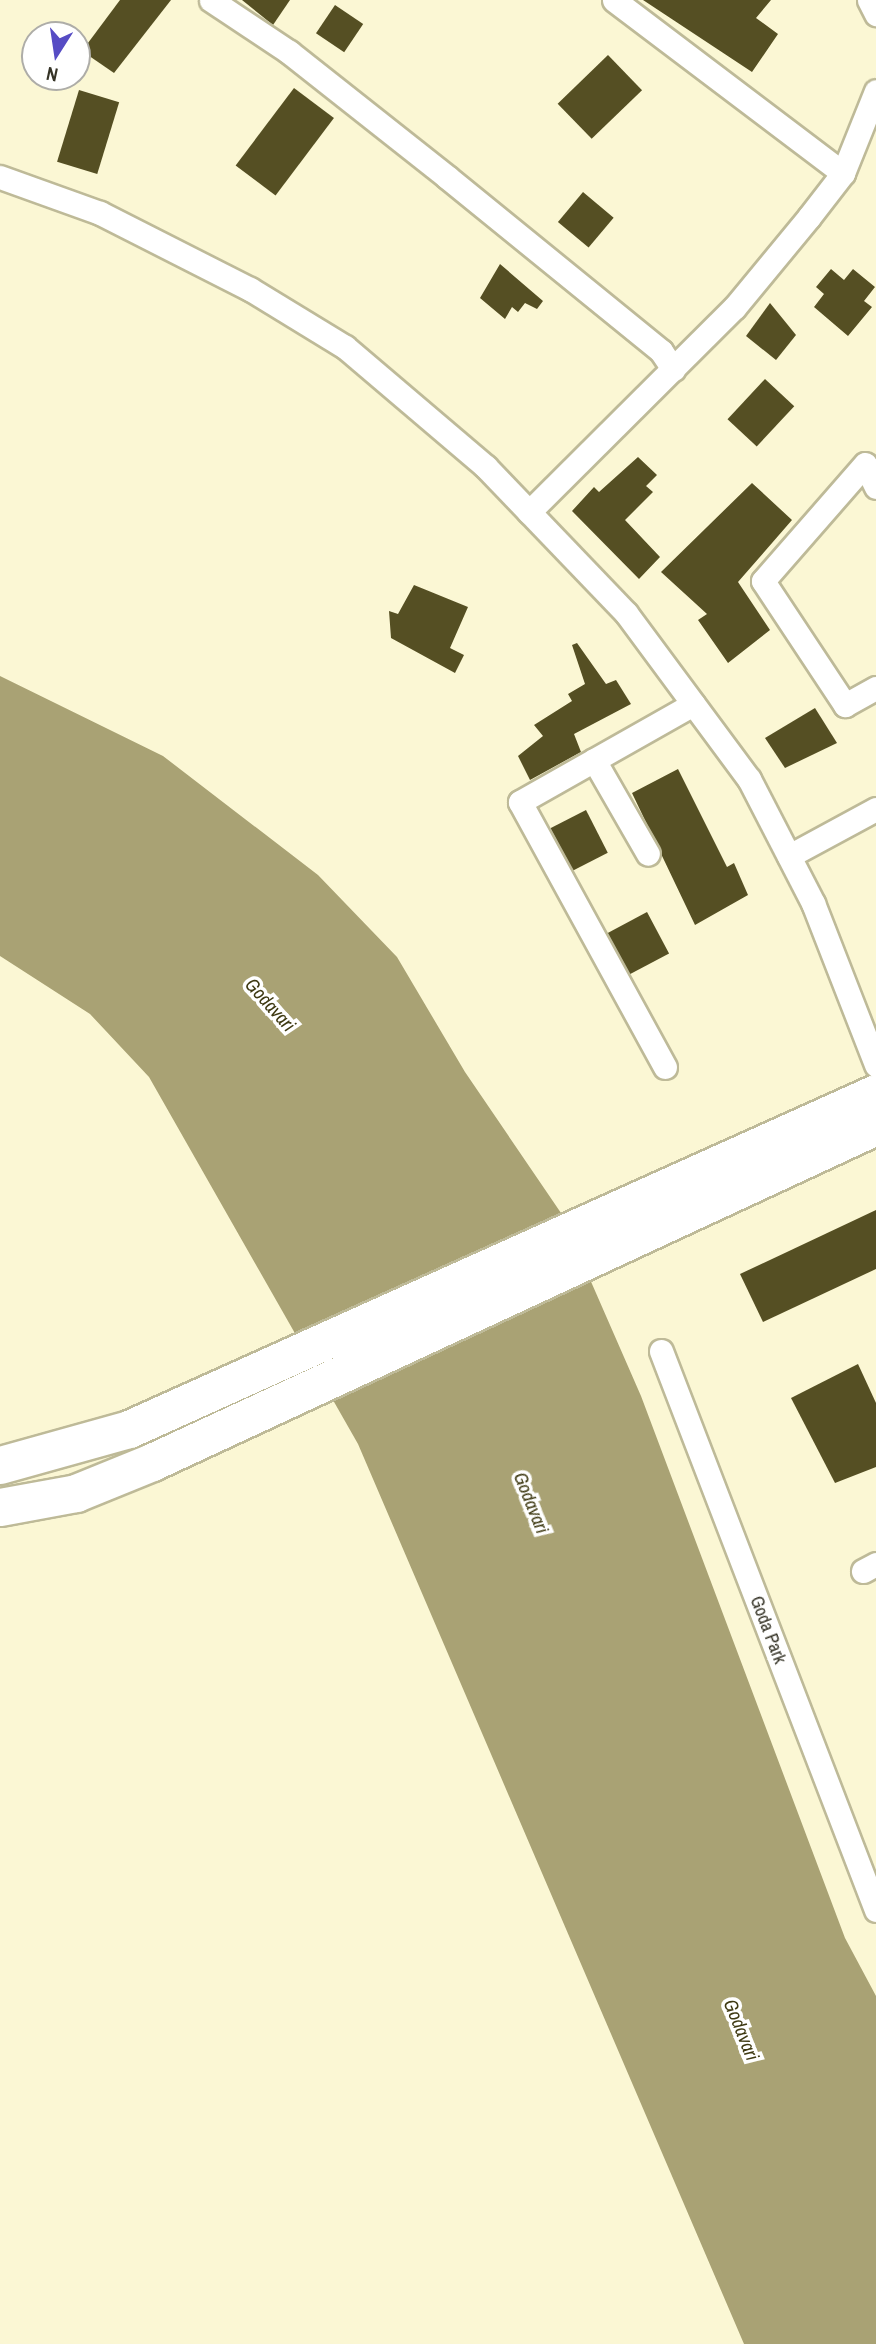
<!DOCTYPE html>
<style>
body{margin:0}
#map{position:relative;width:876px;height:2344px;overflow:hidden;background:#fbf7d4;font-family:"Archivo Narrow",sans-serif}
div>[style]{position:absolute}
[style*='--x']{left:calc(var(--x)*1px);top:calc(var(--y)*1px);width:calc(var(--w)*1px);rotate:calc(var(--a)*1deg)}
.water>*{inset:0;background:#a9a274}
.building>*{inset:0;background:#554f23;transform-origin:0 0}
.roads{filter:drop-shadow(2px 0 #beba98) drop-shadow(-2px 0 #beba98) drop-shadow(0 2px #beba98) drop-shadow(0 -2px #beba98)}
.street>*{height:23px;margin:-11.5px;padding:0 11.5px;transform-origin:11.5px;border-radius:11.5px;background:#fff}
.primary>*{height:37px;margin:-18.5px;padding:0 18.5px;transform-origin:18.5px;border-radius:18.5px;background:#fff}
span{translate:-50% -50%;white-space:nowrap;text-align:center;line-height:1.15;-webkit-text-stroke:7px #fff;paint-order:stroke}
.street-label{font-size:18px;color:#353326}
.water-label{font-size:19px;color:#3e3912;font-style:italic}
.north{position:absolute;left:21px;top:21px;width:70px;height:70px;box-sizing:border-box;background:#fff;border:2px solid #aeada8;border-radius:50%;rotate:192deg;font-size:19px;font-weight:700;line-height:28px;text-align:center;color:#353326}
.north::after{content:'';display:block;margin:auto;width:24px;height:32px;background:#564cc4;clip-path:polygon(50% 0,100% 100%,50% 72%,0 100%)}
</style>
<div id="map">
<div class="water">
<div style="clip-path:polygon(0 676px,163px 756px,318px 875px,397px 957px,465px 1072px,561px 1213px,641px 1396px,845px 1938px,876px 1996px,876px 2344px,744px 2344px,358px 1444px,149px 1077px,90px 1014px,0 956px)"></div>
</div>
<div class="building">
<div style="clip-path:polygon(120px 0,171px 0,114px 73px,82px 51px)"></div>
<div style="clip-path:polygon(242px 0,290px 0,273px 25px)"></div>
<div style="clip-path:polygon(643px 0,771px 0,756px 18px,778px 34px,752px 72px)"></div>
<div style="left:335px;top:5px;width:34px;height:34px;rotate:34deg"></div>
<div style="left:608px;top:55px;width:49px;height:70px;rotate:46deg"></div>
<div style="left:294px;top:88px;width:50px;height:97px;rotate:37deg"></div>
<div style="left:79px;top:90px;width:42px;height:75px;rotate:17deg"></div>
<div style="left:583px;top:192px;width:40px;height:39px;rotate:40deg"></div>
<div style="clip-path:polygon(500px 264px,543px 301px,537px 309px,525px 303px,518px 312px,512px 307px,505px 319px,480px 298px)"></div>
<div style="clip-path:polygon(831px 269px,844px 280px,853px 269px,875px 287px,864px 301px,872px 307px,848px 336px,814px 307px,824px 294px,816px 287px)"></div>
<div style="clip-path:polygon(770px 303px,796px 335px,776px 360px,746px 336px)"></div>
<div style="left:765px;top:379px;width:40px;height:55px;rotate:43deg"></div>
<div style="clip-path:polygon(638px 457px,657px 475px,646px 486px,653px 492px,625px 520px,660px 557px,639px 579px,572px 511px,594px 487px,599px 492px)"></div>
<div style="clip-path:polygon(752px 483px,792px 520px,738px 582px,770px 630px,728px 663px,698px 620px,707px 614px,661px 572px)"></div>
<div style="clip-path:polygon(414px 585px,468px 607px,450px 648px,464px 655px,455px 673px,391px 638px,389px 611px,398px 614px)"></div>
<div style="clip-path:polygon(577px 643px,606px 684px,616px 680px,631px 704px,574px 734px,581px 752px,530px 780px,518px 756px,543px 736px,534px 725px,572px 701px,568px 694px,585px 684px,572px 645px)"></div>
<div style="clip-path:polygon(815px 708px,837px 743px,785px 768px,765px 738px)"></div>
<div style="clip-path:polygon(678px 769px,727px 867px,734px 863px,748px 895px,695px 925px,632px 793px)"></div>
<div style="left:586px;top:810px;width:48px;height:40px;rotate:63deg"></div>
<div style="left:647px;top:912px;width:47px;height:45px;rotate:62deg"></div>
<div style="clip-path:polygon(876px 1210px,876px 1269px,763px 1322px,740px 1274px)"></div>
<div style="clip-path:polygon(858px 1364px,876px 1403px,876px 1467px,835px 1483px,791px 1398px)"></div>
</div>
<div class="roads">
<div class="street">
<div style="--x:211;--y:0;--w:94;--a:33.7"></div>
<div style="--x:289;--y:52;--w:201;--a:38.3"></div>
<div style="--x:447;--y:177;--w:276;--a:39.1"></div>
<div style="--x:661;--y:351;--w:22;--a:56"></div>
<div style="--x:614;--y:0;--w:287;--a:37.1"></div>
<div style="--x:869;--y:0;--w:16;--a:63"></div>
<div style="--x:0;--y:177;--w:106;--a:19.8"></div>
<div style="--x:100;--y:213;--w:168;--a:26.9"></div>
<div style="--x:250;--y:289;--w:111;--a:31.4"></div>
<div style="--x:345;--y:347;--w:185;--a:40.4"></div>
<div style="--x:486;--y:467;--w:202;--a:46.2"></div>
<div style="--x:626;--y:613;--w:207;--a:53.5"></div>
<div style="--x:749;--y:779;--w:140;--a:62.7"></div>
<div style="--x:813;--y:903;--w:174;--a:68.7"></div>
<div style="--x:876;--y:487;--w:25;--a:-116"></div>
<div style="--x:865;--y:464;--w:155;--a:131.1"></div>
<div style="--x:763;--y:581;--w:149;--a:56.5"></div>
<div style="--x:845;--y:705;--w:35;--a:-29"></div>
<div style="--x:529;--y:512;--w:289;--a:-44.9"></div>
<div style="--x:734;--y:308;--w:118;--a:-50.5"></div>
<div style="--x:809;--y:217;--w:56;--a:-52.3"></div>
<div style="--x:843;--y:173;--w:88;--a:-68.1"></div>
<div style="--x:594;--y:760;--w:108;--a:60.1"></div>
<div style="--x:789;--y:856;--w:99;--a:-28.4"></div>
<div style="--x:665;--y:1067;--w:302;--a:-118.7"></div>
<div style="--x:520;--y:802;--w:199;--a:-29.5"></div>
<div style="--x:661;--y:1351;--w:599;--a:68.96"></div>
<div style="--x:863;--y:1571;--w:15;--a:-28"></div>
</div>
<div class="primary">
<div style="--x:0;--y:1465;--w:134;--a:-15.6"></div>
<div style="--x:129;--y:1429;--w:819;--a:-24.22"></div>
<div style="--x:0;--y:1507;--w:77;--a:-10.4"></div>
<div style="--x:76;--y:1493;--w:82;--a:-22.2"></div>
<div style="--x:152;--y:1462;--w:798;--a:-24.9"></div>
</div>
</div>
<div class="street-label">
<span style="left:768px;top:1630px;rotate:69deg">Goda Park</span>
</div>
<div class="water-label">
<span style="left:270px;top:1005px;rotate:48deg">Godavari</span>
<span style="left:531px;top:1503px;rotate:68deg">Godavari</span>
<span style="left:741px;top:2030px;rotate:68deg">Godavari</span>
</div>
<div class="north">N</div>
</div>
